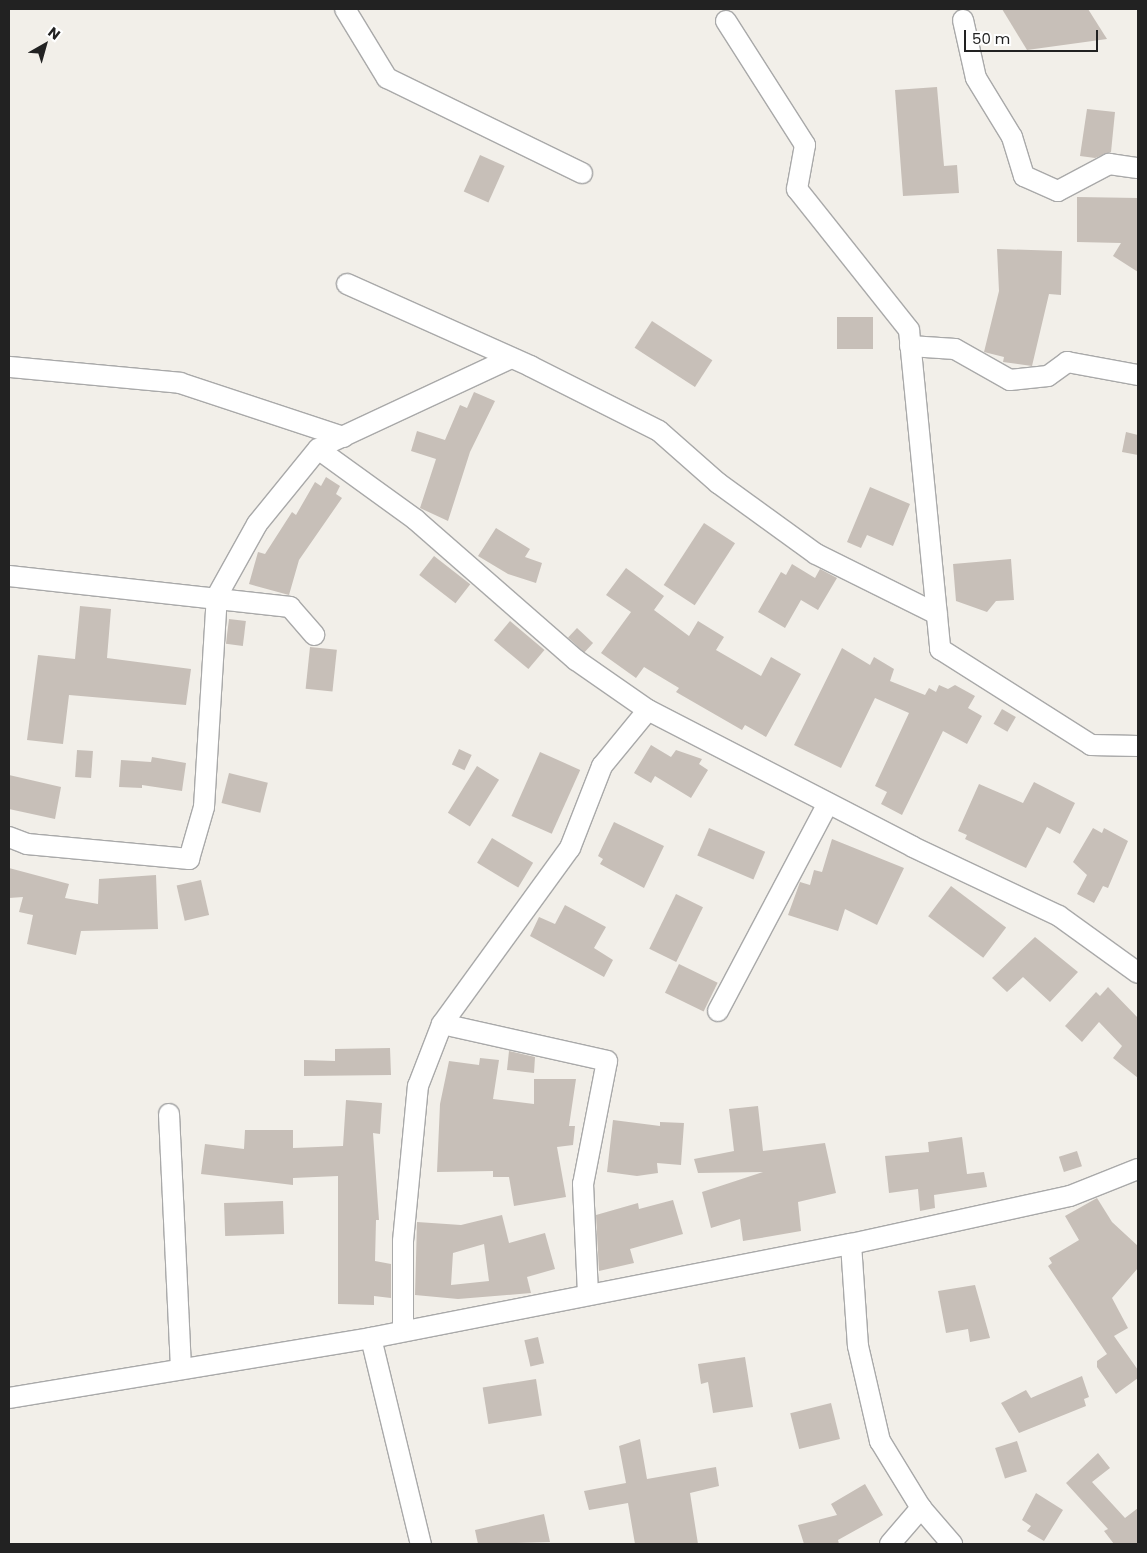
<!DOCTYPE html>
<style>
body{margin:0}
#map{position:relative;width:1147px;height:1553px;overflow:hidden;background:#f2efe9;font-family:Poppins,sans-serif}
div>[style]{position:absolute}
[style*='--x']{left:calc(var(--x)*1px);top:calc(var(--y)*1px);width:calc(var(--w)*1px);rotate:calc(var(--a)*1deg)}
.building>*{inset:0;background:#c7bfb8;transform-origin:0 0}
.roads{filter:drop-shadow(1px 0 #a9a9a9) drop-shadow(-1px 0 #a9a9a9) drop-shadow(0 1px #a9a9a9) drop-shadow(0 -1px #a9a9a9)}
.street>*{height:20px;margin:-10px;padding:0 10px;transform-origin:10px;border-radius:10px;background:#fff}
span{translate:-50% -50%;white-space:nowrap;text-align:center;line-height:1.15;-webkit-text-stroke:4px #fff;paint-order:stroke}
.frame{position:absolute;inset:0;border:10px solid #222;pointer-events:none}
.north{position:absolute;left:20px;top:20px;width:50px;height:50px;-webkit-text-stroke:4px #fff;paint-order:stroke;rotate:38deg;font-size:14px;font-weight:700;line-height:20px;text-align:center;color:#222}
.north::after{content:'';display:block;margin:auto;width:18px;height:22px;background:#222;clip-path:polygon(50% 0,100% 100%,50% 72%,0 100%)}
.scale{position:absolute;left:964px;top:30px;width:134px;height:22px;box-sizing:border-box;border:2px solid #222;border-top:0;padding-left:6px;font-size:15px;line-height:18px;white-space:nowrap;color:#222;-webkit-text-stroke:4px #fff;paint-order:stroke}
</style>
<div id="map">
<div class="building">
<div style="clip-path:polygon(1002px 9px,1088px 9px,1107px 39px,1027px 50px)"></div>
<div style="clip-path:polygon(937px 87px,944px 166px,957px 165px,959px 193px,903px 196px,895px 90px)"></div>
<div style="clip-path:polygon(1087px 109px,1115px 112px,1111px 152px,1095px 158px,1080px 156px)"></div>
<div style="left:480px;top:155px;width:27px;height:40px;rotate:24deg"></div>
<div style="clip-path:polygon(1077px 197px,1138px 198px,1138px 272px,1113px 256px,1121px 243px,1077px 242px)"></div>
<div style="clip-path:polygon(997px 249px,1062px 251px,1061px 295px,1049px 294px,1032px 366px,1003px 362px,1004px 357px,984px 352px,999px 291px)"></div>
<div style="left:837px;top:317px;width:36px;height:32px"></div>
<div style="left:652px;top:321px;width:72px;height:32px;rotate:33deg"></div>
<div style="clip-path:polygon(474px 392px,495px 401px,470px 452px,448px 521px,420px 508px,436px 459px,411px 451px,417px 431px,445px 440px,460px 405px,467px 408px)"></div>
<div style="clip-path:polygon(1126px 432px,1138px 435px,1138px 455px,1122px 452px)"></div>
<div style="clip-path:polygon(326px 477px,340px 486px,336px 494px,342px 498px,299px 560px,289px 595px,249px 584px,258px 552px,265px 554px,292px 512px,296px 515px,315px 482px,321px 486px)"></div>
<div style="clip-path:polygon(870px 487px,910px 504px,893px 546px,867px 535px,861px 548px,847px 542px)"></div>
<div style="left:704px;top:523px;width:37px;height:74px;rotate:33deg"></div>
<div style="clip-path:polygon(496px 528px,530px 549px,525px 557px,542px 563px,536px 583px,508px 574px,478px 556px)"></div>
<div style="left:434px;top:556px;width:46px;height:24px;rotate:38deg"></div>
<div style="clip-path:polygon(1011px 559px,1014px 600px,996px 601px,987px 612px,956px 601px,953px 564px)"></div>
<div style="clip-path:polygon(792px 564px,815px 578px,820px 569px,837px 578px,818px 610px,801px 600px,785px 628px,758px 612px,781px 572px,786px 575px)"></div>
<div style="clip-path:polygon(626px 568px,664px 596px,654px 610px,689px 636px,698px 621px,724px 637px,716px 650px,761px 676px,771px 657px,801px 674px,766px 737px,745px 725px,742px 730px,676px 692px,679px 688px,644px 667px,636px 678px,601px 653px,631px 612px,606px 595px)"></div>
<div style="clip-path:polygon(80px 606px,111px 609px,107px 658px,191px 669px,186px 705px,69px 695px,63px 744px,27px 740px,38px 655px,75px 659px)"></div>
<div style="left:229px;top:619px;width:17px;height:25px;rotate:7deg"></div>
<div style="left:510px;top:621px;width:45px;height:25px;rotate:40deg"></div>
<div style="left:577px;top:628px;width:22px;height:13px;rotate:43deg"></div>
<div style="left:310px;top:647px;width:27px;height:42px;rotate:6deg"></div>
<div style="clip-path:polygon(842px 648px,870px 665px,874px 657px,894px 669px,890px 681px,925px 695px,929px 688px,936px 692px,939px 685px,948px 689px,955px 685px,975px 696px,968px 708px,982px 716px,967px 744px,943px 731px,902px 815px,881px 804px,887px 792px,875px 786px,909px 713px,875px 698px,841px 768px,794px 745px)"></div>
<div style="left:1002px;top:709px;width:16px;height:17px;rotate:30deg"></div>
<div style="clip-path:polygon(651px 745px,671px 757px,676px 750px,702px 759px,699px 764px,708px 770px,691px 798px,655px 776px,651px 783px,634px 773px)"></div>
<div style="left:459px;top:749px;width:14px;height:17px;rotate:25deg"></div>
<div style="left:77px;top:750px;width:16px;height:27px;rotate:4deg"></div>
<div style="left:540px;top:752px;width:44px;height:70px;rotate:24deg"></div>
<div style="clip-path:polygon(152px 757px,186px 763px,182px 791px,142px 785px,142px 788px,119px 787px,121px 760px,151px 762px)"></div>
<div style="left:477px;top:766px;width:26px;height:55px;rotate:32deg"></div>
<div style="left:229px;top:773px;width:40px;height:31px;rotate:14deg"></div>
<div style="clip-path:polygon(9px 775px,61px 787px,55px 819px,9px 809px)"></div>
<div style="clip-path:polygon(1034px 782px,1075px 803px,1060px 834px,1047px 827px,1026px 868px,965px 839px,967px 835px,958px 831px,979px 784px,1023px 803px)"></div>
<div style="clip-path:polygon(614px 822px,664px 846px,644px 888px,600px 864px,603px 859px,598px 856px)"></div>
<div style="left:709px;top:828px;width:61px;height:30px;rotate:23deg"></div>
<div style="clip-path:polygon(1093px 828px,1102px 833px,1104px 828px,1128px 841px,1108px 888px,1103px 886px,1094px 903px,1077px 894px,1087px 875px,1073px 862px)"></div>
<div style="left:492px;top:838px;width:48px;height:29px;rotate:31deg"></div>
<div style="clip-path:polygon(832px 839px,904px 868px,877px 925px,845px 909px,838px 931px,788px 915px,800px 882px,810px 885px,814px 870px,822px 872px)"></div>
<div style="clip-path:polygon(9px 868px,69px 884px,65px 898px,98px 904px,99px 879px,156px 875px,158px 929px,81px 931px,76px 955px,27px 944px,33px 915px,19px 912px,23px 897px,9px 898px)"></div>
<div style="left:201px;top:880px;width:36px;height:25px;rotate:77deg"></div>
<div style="left:951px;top:886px;width:69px;height:38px;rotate:37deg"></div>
<div style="left:676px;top:894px;width:30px;height:61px;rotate:26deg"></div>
<div style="clip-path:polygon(565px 905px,606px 927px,594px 948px,613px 960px,604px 977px,530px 936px,539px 917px,555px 924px)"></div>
<div style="clip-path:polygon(1035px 937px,1078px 972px,1050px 1002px,1023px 977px,1007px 992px,992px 978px)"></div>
<div style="left:679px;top:964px;width:43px;height:32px;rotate:26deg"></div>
<div style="clip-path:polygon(1108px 987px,1138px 1018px,1138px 1078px,1113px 1058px,1122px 1046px,1099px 1022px,1082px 1042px,1065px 1026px,1096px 992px,1100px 996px)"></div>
<div style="clip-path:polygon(390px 1048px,391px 1075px,304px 1076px,304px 1060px,335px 1061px,335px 1049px)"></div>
<div style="clip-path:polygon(509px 1051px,535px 1057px,534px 1073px,507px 1070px)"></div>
<div style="clip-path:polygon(480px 1058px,499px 1060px,493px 1099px,534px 1104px,534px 1079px,576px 1079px,569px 1126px,575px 1126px,573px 1145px,557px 1147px,566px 1197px,514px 1206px,509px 1177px,493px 1177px,493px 1171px,437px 1172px,440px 1104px,449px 1061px,479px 1065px)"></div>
<div style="clip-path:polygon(346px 1100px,382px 1103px,380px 1134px,373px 1133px,379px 1220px,376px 1220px,375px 1261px,391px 1264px,391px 1298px,374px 1296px,374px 1305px,338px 1304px,338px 1176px,293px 1178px,293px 1185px,201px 1174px,205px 1144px,244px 1149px,245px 1130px,293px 1130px,293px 1148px,343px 1146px)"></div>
<div style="clip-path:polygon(758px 1106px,763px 1151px,825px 1143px,836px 1193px,798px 1202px,801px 1231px,743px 1241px,740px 1219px,711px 1228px,702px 1192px,763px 1172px,698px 1173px,694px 1159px,734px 1151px,729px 1109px)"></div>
<div style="clip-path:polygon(613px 1120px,660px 1126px,660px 1122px,684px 1123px,681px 1165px,657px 1163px,658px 1173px,637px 1176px,607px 1172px)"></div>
<div style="clip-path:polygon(962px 1137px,967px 1174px,984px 1172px,987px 1187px,934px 1195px,935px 1208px,920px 1211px,918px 1189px,889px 1193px,885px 1156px,929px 1152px,928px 1142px)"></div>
<div style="left:1077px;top:1151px;width:16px;height:19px;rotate:72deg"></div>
<div style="clip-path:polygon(1097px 1198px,1112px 1222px,1138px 1246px,1138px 1268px,1112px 1298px,1128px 1328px,1114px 1336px,1138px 1370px,1138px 1378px,1116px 1394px,1097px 1367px,1097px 1361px,1107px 1354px,1048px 1266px,1052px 1263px,1049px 1258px,1079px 1240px,1065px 1216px)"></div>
<div style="clip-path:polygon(673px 1200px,683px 1234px,630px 1249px,634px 1263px,599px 1271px,596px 1215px,638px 1203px,639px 1209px)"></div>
<div style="left:283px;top:1201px;width:33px;height:59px;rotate:88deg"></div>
<div style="clip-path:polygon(evenodd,502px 1215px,509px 1243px,545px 1233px,555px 1269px,527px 1277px,531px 1293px,458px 1299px,415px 1295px,417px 1222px,461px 1225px,502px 1215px,484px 1244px,489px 1281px,451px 1285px,453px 1253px,484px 1244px)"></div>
<div style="clip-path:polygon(975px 1285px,990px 1338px,970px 1342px,968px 1329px,946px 1333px,938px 1291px)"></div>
<div style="left:538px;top:1337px;width:27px;height:14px;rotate:77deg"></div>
<div style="clip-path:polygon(745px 1357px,753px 1407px,713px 1413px,708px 1382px,701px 1384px,698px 1364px)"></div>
<div style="clip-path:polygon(1082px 1376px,1089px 1397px,1084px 1399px,1086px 1406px,1019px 1433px,1001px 1403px,1026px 1390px,1031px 1398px)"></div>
<div style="left:536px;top:1379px;width:37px;height:54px;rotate:81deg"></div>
<div style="left:831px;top:1403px;width:37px;height:42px;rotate:76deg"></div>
<div style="clip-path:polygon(640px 1439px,647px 1479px,716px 1467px,719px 1486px,690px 1493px,698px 1544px,635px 1544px,628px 1503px,589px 1510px,584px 1491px,626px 1483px,619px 1446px)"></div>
<div style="left:1017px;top:1441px;width:32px;height:23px;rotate:72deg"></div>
<div style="clip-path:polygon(1098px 1453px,1110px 1468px,1092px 1482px,1125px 1518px,1138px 1508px,1138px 1544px,1114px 1544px,1104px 1531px,1108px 1529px,1066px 1483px)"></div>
<div style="clip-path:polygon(865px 1484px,883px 1515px,838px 1540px,839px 1544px,804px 1544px,798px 1525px,837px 1515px,831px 1504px)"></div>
<div style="clip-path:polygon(1036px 1493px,1063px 1510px,1044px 1541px,1027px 1531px,1031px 1526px,1022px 1520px)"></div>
<div style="clip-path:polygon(544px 1514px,550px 1542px,478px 1544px,475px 1530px)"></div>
</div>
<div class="roads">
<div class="street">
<div style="--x:345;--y:9;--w:81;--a:58.7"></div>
<div style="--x:387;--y:78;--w:217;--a:26"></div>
<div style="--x:963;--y:20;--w:59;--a:77.4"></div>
<div style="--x:976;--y:78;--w:69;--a:58.6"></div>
<div style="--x:1012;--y:137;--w:41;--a:72.9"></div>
<div style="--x:1024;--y:176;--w:37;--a:24"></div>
<div style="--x:1058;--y:191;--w:58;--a:-27.9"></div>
<div style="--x:1109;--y:164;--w:29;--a:8"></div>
<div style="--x:726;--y:21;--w:147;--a:57.5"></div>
<div style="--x:805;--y:145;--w:45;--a:100.3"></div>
<div style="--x:797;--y:189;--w:180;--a:51.5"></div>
<div style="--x:909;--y:330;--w:321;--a:84.4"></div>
<div style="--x:940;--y:649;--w:179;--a:32.4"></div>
<div style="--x:1091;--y:745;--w:47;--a:1.2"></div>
<div style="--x:347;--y:284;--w:201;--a:24.1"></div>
<div style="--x:530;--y:366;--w:144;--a:26.7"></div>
<div style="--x:659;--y:431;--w:79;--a:41.4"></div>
<div style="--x:718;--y:483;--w:121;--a:35.9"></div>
<div style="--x:816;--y:554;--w:135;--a:26.4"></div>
<div style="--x:910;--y:346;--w:45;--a:3.8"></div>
<div style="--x:955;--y:349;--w:63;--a:29.4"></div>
<div style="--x:1010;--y:380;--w:38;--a:-6"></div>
<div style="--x:1048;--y:376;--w:24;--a:-36"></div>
<div style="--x:1067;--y:362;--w:72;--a:10.4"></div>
<div style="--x:9;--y:367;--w:172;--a:5.3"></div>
<div style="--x:180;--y:383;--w:172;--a:18.3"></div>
<div style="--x:331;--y:442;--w:199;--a:-25"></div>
<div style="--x:9;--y:576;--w:283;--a:6.3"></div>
<div style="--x:290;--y:607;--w:37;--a:49"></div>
<div style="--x:9;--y:837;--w:19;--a:21"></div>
<div style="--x:27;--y:844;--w:163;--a:5.3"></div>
<div style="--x:189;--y:859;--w:54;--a:-73.9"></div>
<div style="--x:204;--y:807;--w:211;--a:-86.5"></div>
<div style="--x:217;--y:596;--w:82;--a:-60.9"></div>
<div style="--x:257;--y:524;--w:97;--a:-50.9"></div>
<div style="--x:318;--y:449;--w:121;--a:35.9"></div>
<div style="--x:416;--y:520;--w:213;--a:41.2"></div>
<div style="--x:576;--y:660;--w:88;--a:34.8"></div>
<div style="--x:718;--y:1011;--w:235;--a:-62.1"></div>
<div style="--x:442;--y:1024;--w:169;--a:12.6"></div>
<div style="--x:607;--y:1061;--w:125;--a:101"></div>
<div style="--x:583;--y:1184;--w:111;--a:87.4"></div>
<div style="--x:169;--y:1114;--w:255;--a:87.3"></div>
<div style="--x:851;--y:1244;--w:102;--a:86.1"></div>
<div style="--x:858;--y:1346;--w:98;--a:77"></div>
<div style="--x:880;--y:1441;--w:79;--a:58.5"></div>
<div style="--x:921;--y:1508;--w:48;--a:49.3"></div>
<div style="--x:403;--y:1331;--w:90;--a:-90"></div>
<div style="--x:403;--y:1241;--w:156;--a:-84.5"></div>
<div style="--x:418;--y:1086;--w:66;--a:-68.8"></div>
<div style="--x:442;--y:1024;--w:218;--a:-54"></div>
<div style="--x:570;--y:848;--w:88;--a:-68.7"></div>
<div style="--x:602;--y:766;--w:72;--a:-50.6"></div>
<div style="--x:648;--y:710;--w:298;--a:27.3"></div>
<div style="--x:913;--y:847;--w:161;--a:25.3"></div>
<div style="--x:1059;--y:916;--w:97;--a:35.8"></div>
<div style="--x:371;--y:1338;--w:212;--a:76.4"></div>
<div style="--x:9;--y:1398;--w:367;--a:-9.4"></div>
<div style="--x:371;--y:1338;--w:489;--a:-11.1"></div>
<div style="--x:851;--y:1244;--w:224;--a:-12.4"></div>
<div style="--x:1070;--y:1196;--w:73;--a:-21.7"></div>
<div style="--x:890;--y:1544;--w:48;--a:-49.3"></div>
</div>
</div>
<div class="frame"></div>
<div class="north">N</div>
<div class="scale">50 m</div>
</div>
